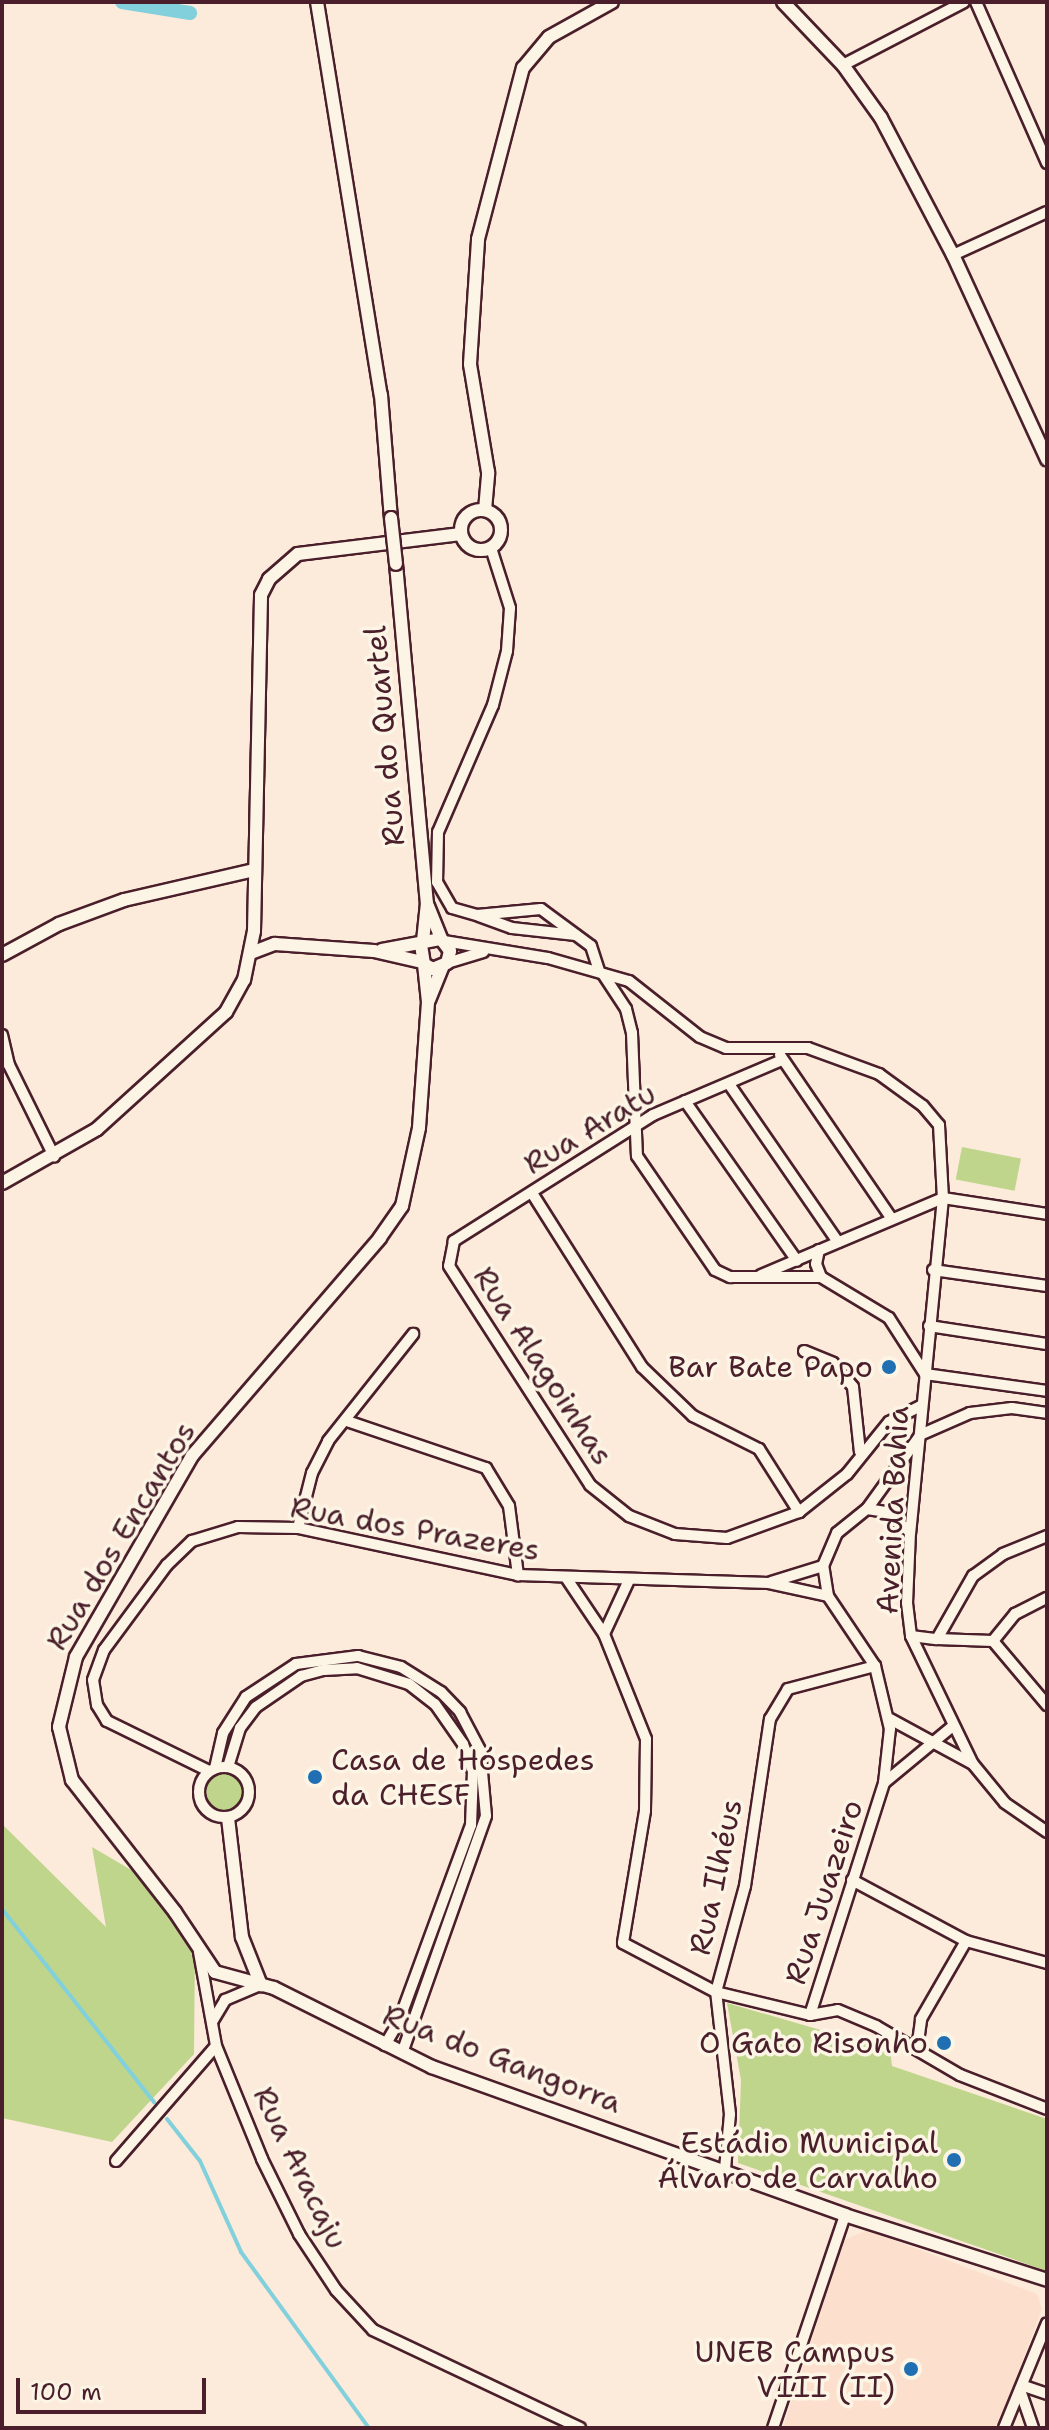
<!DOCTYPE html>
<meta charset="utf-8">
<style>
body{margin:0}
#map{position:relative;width:1049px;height:2430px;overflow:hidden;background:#fcebda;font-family:"Shantell Sans",sans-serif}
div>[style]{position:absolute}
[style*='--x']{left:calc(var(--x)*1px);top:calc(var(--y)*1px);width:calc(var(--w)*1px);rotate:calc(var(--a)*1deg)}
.built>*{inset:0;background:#fce0cd}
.green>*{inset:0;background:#bfd58b;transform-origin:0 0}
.round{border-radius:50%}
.stream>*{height:4px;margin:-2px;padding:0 2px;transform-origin:2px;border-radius:2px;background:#81d0dc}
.canal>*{height:14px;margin:-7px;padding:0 7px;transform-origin:7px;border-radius:7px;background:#81d0dc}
.roads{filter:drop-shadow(2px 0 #4a1f2b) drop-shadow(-2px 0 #4a1f2b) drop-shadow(0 2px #4a1f2b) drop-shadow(0 -2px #4a1f2b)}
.minor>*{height:10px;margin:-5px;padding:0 5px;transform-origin:5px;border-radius:5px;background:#fcf5e5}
.minor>.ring{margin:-5px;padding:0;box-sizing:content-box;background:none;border:10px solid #fcf5e5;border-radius:50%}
.tertiary>*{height:12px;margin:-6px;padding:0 6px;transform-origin:6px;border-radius:6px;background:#fcf5e5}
.tertiary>.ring{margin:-6px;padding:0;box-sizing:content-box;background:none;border:12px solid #fcf5e5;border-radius:50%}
.bridges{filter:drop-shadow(2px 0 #4a1f2b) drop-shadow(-2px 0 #4a1f2b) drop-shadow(0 2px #4a1f2b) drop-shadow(0 -2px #4a1f2b)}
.tertiary-bridge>*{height:12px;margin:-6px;padding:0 6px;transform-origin:6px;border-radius:6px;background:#fcf5e5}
.dots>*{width:22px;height:22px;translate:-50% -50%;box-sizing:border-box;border:4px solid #fcf5e5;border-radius:50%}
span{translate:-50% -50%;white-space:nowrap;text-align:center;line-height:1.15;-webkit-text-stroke:7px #fcf5e5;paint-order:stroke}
.street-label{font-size:30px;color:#4a1f2b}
.poi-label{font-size:30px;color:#4a1f2b}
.right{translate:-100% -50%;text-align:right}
.left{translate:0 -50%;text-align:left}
.frame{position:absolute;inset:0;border:4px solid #4a1f2b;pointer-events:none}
.scale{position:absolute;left:16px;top:2378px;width:190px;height:36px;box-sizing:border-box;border:4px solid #4a1f2b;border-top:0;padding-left:10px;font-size:24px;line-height:28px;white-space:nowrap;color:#4a1f2b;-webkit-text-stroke:6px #fcf5e5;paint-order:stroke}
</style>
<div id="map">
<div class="built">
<div style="clip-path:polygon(867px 2230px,1037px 2294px,1042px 2309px,997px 2428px,783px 2428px,844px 2240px)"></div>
</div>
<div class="green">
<div style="left:962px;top:1147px;width:60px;height:33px;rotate:11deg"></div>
<div class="round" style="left:201px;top:1769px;width:46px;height:46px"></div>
<div style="clip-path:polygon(2px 1824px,106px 1927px,92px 1847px,133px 1871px,195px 1945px,194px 2054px,112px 2142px,2px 2118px)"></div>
<div style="clip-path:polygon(727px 2003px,890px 2050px,892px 2066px,1047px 2119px,1047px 2271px,738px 2163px,741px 2080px)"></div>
</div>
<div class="stream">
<div style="--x:2;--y:1909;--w:246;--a:51.8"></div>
<div style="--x:167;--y:2119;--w:53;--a:51.8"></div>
<div style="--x:200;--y:2161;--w:100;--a:65.7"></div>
<div style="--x:241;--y:2252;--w:218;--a:54"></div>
</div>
<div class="canal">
<div style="--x:122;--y:2;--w:69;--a:9.2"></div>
</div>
<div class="roads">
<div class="minor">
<div style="--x:976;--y:2;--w:176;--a:66.2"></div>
<div style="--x:843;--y:65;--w:136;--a:-27.5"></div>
<div style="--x:953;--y:255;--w:103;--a:-24.6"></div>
<div style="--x:491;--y:548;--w:63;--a:72.4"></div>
<div style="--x:510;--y:608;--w:43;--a:94"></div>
<div style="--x:507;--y:651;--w:56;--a:104.5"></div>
<div style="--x:493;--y:705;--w:138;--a:113.4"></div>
<div style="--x:438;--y:832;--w:50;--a:91.1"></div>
<div style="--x:437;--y:882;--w:30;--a:60"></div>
<div style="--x:452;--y:908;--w:26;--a:16"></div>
<div style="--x:477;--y:915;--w:64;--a:-5.4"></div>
<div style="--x:541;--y:909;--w:62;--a:36.5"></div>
<div style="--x:591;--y:946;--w:26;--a:72"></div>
<div style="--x:479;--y:916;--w:35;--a:20"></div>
<div style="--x:512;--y:928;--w:64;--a:6.2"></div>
<div style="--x:444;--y:941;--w:105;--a:9.3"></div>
<div style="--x:548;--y:958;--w:84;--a:15.9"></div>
<div style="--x:629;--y:981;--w:90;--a:38.3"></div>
<div style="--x:700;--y:1037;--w:28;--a:23"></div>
<div style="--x:726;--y:1048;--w:82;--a:0"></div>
<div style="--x:808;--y:1048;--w:76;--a:20.1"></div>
<div style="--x:879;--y:1074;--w:54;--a:36"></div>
<div style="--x:923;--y:1106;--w:25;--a:50"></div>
<div style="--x:939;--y:1125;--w:73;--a:86.9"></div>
<div style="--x:943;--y:1198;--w:336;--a:95.6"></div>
<div style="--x:910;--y:1532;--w:71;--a:92.4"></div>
<div style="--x:907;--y:1603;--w:33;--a:83"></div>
<div style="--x:911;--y:1636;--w:142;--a:64.2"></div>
<div style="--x:973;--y:1764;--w:50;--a:50.6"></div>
<div style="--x:1005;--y:1803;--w:51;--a:34.6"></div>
<div style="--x:447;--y:963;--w:38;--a:-17"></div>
<div style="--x:603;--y:974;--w:42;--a:56.7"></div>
<div style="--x:626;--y:1009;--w:25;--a:76"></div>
<div style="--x:632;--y:1033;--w:123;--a:87.7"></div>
<div style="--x:637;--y:1156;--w:138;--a:55.6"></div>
<div style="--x:715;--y:1270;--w:17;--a:25"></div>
<div style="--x:730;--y:1277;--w:91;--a:0"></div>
<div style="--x:821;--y:1277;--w:79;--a:31.1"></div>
<div style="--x:889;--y:1318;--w:67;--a:57.3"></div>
<div style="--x:925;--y:1374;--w:123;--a:7.9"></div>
<div style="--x:2;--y:1035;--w:31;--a:77"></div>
<div style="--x:9;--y:1065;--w:102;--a:63.7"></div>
<div style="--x:780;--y:1055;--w:197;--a:55.7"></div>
<div style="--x:782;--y:1060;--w:140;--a:156.9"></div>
<div style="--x:653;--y:1115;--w:236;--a:147.7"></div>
<div style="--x:454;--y:1241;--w:25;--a:101"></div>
<div style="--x:449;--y:1266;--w:260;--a:57.2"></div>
<div style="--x:590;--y:1485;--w:50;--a:38.5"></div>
<div style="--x:629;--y:1516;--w:49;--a:21.4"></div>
<div style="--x:675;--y:1534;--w:52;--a:4.4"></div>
<div style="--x:727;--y:1538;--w:77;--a:-19.9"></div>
<div style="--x:799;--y:1512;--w:61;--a:-38.4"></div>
<div style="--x:847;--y:1474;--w:67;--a:-51.1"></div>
<div style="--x:889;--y:1422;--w:37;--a:-27"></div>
<div style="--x:729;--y:1084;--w:192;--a:55.4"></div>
<div style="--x:685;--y:1101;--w:195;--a:55"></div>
<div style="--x:532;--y:1193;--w:206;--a:57.7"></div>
<div style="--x:642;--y:1367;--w:71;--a:43.9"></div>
<div style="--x:693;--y:1416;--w:74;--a:26.6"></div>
<div style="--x:759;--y:1449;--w:75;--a:57.6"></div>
<div style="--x:943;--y:1198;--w:105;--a:8.7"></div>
<div style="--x:819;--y:1250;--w:14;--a:102"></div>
<div style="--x:816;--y:1264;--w:14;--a:69"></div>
<div style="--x:933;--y:1270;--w:115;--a:8"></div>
<div style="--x:761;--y:1275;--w:198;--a:-22.9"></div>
<div style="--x:929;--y:1326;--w:119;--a:8.7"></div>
<div style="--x:804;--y:1351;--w:31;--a:22"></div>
<div style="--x:833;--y:1363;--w:31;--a:50"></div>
<div style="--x:853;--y:1387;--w:65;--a:83.9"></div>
<div style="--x:347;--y:1421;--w:147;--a:18.7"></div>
<div style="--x:486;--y:1468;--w:44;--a:58.8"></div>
<div style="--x:509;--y:1506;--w:70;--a:82.6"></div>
<div style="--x:920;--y:1435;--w:55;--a:-23.7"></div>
<div style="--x:970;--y:1413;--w:42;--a:-6.8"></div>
<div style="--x:1012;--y:1408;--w:35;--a:8"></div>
<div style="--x:867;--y:1509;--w:89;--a:-54.2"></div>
<div style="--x:298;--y:1528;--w:57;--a:-75.7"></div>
<div style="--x:312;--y:1473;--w:36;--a:-63"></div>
<div style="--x:328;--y:1441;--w:137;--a:-51.5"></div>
<div style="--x:567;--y:1579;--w:66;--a:56.1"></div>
<div style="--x:604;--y:1634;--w:113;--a:68.2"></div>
<div style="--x:646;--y:1739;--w:72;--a:90.8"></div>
<div style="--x:645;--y:1811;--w:134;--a:99.5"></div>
<div style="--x:623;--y:1943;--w:105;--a:27.8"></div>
<div style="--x:716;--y:1992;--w:97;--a:13.7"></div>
<div style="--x:810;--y:2015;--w:28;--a:-10"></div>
<div style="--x:838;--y:2010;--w:41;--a:22.8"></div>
<div style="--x:876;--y:2026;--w:97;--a:30.3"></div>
<div style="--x:960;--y:2075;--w:93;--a:21.3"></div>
<div style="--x:771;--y:1582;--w:54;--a:-17.1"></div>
<div style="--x:604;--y:1634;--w:60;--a:-65.2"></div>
<div style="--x:911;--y:1636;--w:26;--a:7"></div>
<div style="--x:937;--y:1639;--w:73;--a:-60.3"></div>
<div style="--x:973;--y:1576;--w:37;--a:-36"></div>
<div style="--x:1003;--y:1554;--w:48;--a:-22.2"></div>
<div style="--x:937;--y:1639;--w:56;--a:2"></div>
<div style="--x:993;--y:1641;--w:84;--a:49.8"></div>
<div style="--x:993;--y:1641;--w:35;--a:-51"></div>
<div style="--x:1015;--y:1614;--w:36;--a:-27"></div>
<div style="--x:890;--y:1719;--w:92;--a:28.5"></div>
<div class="ring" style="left:199px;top:1767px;width:40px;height:40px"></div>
<div style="--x:228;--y:1767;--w:41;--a:-72.9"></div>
<div style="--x:240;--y:1728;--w:26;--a:-53"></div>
<div style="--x:256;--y:1707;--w:55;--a:-34.6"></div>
<div style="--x:301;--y:1676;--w:24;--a:-15"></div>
<div style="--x:324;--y:1670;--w:33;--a:-3"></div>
<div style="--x:357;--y:1668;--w:54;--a:17.1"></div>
<div style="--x:409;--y:1684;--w:33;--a:38"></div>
<div style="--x:435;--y:1704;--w:49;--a:55"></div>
<div style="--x:463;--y:1744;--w:29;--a:70"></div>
<div style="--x:473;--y:1771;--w:54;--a:92.1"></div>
<div style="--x:471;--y:1825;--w:209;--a:110.2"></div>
<div style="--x:399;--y:2021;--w:28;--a:120"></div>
<div style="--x:215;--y:1768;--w:36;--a:-77"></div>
<div style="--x:223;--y:1733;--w:43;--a:-57.4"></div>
<div style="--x:246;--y:1697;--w:60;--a:-33.4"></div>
<div style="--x:296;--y:1664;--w:63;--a:-7.4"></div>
<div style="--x:358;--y:1656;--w:44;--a:14.3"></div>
<div style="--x:401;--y:1667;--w:47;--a:32"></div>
<div style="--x:441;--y:1692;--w:28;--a:46"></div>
<div style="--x:460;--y:1712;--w:43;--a:62.2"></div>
<div style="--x:480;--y:1750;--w:66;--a:84.8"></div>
<div style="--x:486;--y:1816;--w:251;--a:109.5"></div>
<div style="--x:209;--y:1771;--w:114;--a:-153.9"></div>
<div style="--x:107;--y:1721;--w:19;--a:-122"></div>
<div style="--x:97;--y:1705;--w:25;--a:-99"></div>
<div style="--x:93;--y:1680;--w:32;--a:-70"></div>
<div style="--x:104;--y:1650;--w:106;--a:-53.5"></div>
<div style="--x:167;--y:1565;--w:35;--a:-44"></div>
<div style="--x:192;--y:1541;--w:48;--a:-16.9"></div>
<div style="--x:238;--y:1527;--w:60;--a:1"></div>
<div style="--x:298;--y:1528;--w:225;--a:12.1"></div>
<div style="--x:518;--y:1575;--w:251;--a:1.8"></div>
<div style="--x:769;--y:1583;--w:60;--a:12.4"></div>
<div style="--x:884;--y:1783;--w:89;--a:-39.6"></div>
<div style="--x:852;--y:1880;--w:129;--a:28.2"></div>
<div style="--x:966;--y:1941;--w:84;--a:15.2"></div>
<div style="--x:199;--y:1952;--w:96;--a:79.7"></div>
<div style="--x:216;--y:2046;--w:122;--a:67.8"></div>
<div style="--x:262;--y:2159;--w:84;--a:63.7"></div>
<div style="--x:299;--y:2234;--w:67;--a:56.5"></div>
<div style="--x:336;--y:2290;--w:54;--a:47.2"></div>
<div style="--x:373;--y:2330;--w:229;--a:25.3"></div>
<div style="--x:810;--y:2015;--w:244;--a:-72.3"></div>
<div style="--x:884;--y:1783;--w:54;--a:-83.7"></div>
<div style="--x:890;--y:1729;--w:65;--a:-103.4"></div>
<div style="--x:875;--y:1666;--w:84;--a:-123.9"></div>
<div style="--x:828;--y:1596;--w:30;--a:-99"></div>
<div style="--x:823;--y:1566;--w:36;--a:-67"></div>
<div style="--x:837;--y:1533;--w:38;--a:-39"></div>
<div style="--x:867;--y:1509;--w:20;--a:9"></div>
<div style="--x:887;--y:1512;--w:30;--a:41"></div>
<div style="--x:212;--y:2022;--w:26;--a:-59"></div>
<div style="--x:225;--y:2000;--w:39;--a:-23"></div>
<div style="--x:917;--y:2049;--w:30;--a:-82"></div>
<div style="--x:921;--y:2019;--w:90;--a:-60"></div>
<div style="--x:116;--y:2161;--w:152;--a:-49"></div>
<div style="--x:725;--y:2169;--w:55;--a:-84.8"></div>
<div style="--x:730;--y:2114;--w:123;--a:-96.5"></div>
<div style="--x:716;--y:1992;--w:110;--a:-74.7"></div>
<div style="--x:745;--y:1886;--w:169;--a:-81.5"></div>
<div style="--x:770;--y:1719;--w:35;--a:-59"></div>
<div style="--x:788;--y:1689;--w:90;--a:-14.8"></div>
<div style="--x:1024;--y:2386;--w:24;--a:19"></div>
<div style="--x:1021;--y:2393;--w:37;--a:71"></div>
<div style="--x:773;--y:2428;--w:225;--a:-71.3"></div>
<div style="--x:1004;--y:2428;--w:113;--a:-67.7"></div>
</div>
<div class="tertiary">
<div style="--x:317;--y:2;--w:398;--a:80.8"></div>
<div style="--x:381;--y:395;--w:123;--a:85.4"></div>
<div style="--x:783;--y:2;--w:87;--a:46.4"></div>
<div style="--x:843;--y:65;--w:65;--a:54.4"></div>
<div style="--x:881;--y:118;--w:155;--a:62.3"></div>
<div style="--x:953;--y:255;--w:225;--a:65.3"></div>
<div style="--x:485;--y:510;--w:38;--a:-85"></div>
<div style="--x:488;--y:472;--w:109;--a:-99.5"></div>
<div style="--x:470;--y:364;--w:125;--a:-86.3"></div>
<div style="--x:478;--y:239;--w:177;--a:-75.3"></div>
<div style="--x:523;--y:68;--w:40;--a:-50"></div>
<div style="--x:549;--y:37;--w:72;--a:-29.1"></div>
<div class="ring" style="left:461px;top:510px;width:28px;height:28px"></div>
<div style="--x:396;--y:564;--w:340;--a:84.8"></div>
<div style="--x:427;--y:903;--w:39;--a:96"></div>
<div style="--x:428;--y:906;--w:35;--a:68"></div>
<div style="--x:382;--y:950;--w:60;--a:-10.6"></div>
<div style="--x:441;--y:939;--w:15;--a:53"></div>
<div style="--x:450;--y:951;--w:12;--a:104"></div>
<div style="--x:447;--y:963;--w:15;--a:157"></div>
<div style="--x:433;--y:969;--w:10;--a:-151"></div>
<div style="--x:424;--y:964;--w:20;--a:-99"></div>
<div style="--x:251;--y:953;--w:26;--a:-21"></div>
<div style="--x:275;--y:944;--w:99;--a:4"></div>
<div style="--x:374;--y:951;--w:49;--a:12.9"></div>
<div style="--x:2;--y:955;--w:65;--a:-28.5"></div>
<div style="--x:59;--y:924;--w:69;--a:-20.3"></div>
<div style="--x:124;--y:900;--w:133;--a:-13"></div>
<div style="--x:424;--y:964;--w:38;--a:84"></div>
<div style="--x:428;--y:1002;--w:126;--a:94.1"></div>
<div style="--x:419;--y:1128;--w:80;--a:102.3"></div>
<div style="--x:402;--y:1206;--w:39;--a:125"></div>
<div style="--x:380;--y:1238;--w:288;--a:130.8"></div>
<div style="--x:192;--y:1456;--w:232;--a:120"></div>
<div style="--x:76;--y:1657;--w:72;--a:103.7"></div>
<div style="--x:59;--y:1727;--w:55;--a:76.2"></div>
<div style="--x:72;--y:1780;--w:167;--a:52"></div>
<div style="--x:175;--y:1912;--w:72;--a:56.3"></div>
<div style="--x:215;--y:1972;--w:61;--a:15.2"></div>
<div style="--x:274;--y:1988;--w:177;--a:26.6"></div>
<div style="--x:432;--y:2067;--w:439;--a:19.7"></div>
<div style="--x:845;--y:2215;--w:212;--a:17.8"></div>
<div style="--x:429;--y:1000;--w:37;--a:-68"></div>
<div style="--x:2;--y:1183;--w:109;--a:-29.6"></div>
<div style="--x:97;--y:1129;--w:174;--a:-42.2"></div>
<div style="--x:226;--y:1012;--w:37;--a:-61"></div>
<div style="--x:244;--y:980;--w:50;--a:-78.5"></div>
<div style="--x:254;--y:931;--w:336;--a:-88.8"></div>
<div style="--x:261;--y:595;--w:18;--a:-63"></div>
<div style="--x:269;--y:579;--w:38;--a:-41"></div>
<div style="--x:298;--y:554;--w:164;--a:-7"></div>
<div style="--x:228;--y:1818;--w:120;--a:83.3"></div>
<div style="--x:242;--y:1937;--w:52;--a:68.4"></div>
</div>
</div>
<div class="bridges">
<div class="tertiary-bridge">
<div style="--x:391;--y:518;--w:46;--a:83.8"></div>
</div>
</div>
<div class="dots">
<div style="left:889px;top:1367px;background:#1f6fb2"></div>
<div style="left:315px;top:1777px;background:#1f6fb2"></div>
<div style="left:944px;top:2043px;background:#1f6fb2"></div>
<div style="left:954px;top:2160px;background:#1f6fb2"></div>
<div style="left:911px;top:2369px;background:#1f6fb2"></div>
</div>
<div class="street-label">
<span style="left:385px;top:736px;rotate:-95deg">Rua do Quartel</span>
<span style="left:590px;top:1129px;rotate:-31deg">Rua Aratu</span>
<span style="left:543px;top:1366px;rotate:57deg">Rua Alagoinhas</span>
<span style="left:893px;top:1510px;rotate:-87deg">Avenida Bahia</span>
<span style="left:415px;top:1529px;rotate:10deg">Rua dos Prazeres</span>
<span style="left:121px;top:1536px;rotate:-59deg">Rua dos Encantos</span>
<span style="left:716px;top:1877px;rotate:-78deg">Rua Ilhéus</span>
<span style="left:824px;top:1892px;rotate:-72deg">Rua Juazeiro</span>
<span style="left:502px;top:2059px;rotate:21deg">Rua do Gangorra</span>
<span style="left:300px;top:2168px;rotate:64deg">Rua Aracaju</span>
</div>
<div class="poi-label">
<span class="right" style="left:873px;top:1367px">Bar Bate Papo</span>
<span class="left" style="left:331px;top:1777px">Casa de Hóspedes<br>da CHESF</span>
<span class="right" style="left:928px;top:2043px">O Gato Risonho</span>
<span class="right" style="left:938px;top:2160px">Estádio Municipal<br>Álvaro de Carvalho</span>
<span class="right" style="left:895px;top:2369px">UNEB Campus<br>VIII (II)</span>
</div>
<div class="frame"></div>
<div class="scale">100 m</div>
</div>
